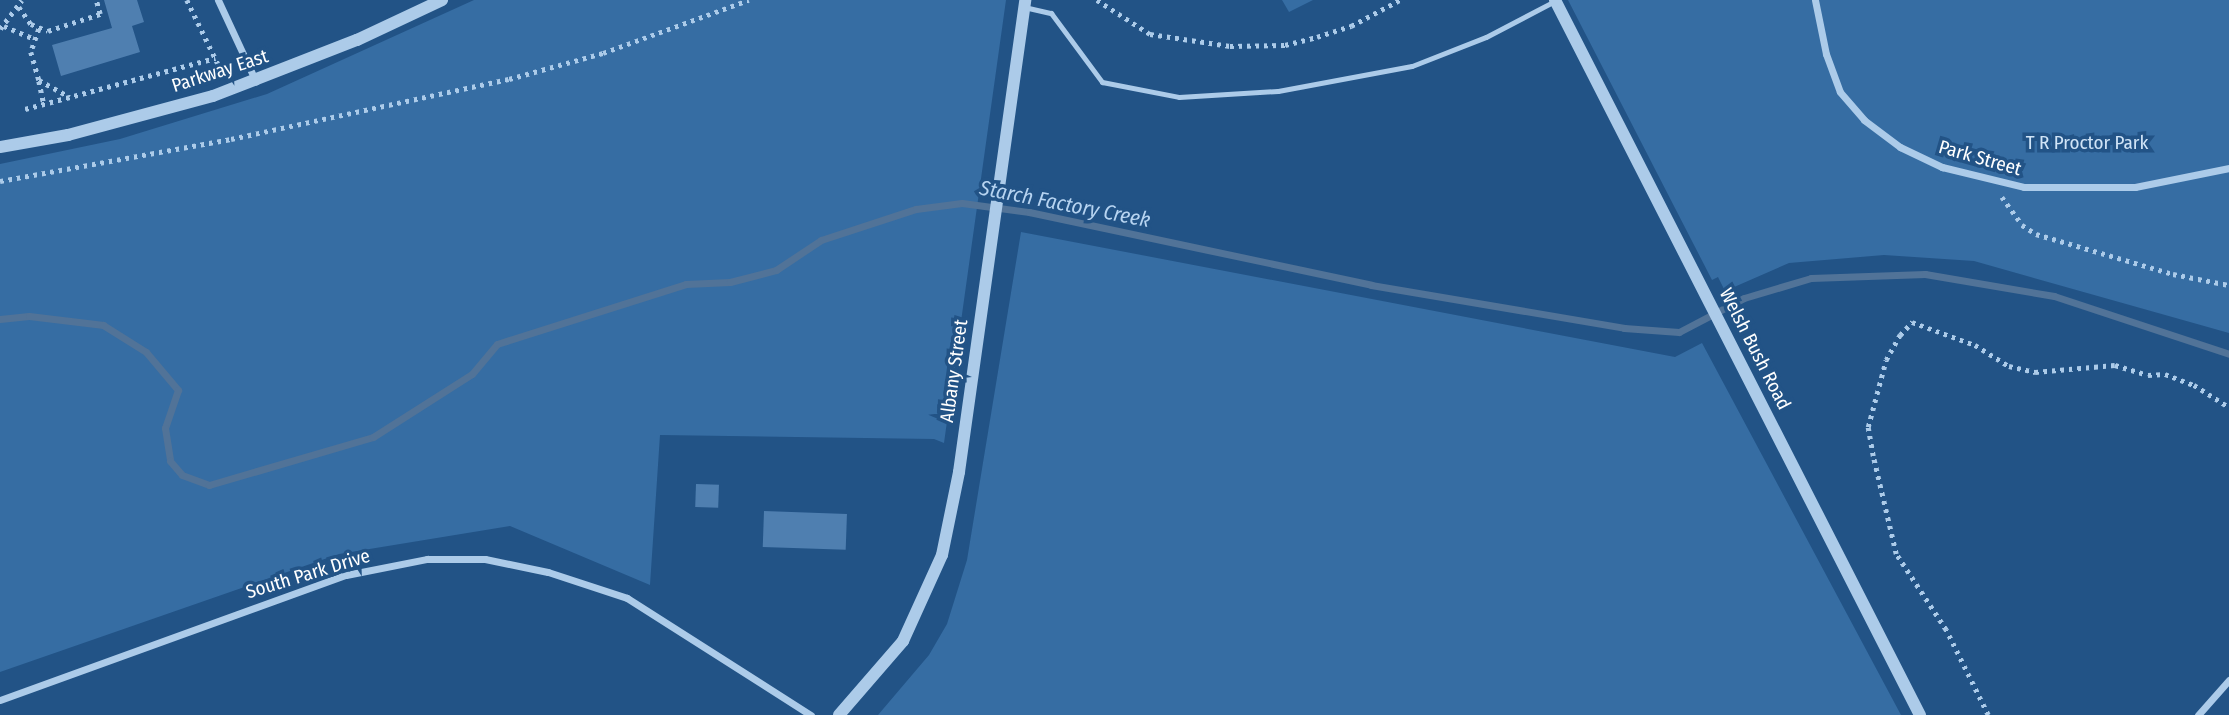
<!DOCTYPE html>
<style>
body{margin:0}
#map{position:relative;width:2229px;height:715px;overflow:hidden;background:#225386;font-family:"Fira Sans Condensed",sans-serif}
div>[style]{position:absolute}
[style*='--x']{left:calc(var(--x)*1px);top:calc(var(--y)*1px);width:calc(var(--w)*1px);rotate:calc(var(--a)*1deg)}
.green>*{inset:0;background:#366da3}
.stream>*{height:7px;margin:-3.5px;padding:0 3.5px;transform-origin:3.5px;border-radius:3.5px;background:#517398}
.building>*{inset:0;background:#4f7fb0;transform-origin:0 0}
.path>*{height:4.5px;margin-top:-2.25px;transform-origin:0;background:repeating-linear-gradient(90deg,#accbe9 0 3.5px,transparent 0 8.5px)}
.service>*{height:5px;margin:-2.5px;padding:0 2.5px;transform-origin:2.5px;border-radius:2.5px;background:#accbe9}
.minor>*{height:7px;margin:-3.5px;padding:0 3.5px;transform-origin:3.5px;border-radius:3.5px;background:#accbe9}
.tertiary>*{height:12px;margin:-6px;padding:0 6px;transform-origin:6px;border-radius:6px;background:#accbe9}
span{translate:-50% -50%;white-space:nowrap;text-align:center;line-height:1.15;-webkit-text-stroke:7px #225386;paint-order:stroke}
.street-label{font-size:19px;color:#fff}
.park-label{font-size:19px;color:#d0e4f7}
.water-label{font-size:21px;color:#b7d4f1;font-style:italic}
</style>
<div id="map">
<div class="green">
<div style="clip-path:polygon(474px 0,1006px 0,944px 443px,934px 439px,660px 435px,650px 585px,510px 526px,339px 554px,0 672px,0 164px,120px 139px,267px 94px)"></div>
<div style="clip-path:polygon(1282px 0,1313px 0,1289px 12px)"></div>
<div style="clip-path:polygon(1568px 0,2229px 0,2229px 333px,1974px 261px,1884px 255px,1789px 263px,1725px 291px,1718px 277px,1712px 280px)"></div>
<div style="clip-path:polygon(1021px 232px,1675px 357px,1702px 343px,1901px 715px,878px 715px,929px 655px,947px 624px,967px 560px)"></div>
</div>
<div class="stream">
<div style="--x:0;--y:319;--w:29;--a:-6"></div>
<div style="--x:29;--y:316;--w:75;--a:6.9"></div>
<div style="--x:103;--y:325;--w:51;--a:32.1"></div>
<div style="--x:146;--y:352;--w:50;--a:49.9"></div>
<div style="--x:178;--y:390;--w:40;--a:108.9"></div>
<div style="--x:165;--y:428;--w:33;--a:81"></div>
<div style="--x:170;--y:461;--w:18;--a:49"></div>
<div style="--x:182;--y:475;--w:29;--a:20"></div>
<div style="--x:209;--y:485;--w:171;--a:-16.3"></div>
<div style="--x:373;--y:437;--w:117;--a:-32.5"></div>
<div style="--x:472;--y:374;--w:39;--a:-50"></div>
<div style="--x:497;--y:344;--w:198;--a:-17.6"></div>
<div style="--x:686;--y:284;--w:44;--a:-2.6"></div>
<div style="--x:730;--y:282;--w:48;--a:-14.6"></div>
<div style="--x:776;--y:270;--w:54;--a:-33.7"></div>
<div style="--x:821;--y:240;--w:100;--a:-18.1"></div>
<div style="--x:916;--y:209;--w:46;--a:-7.4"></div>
<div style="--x:962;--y:203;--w:68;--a:7.7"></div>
<div style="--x:1029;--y:212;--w:350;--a:12"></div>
<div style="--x:1371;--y:285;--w:257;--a:9.6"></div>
<div style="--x:1624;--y:328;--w:55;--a:4.2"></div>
<div style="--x:1679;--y:332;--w:73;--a:-27.6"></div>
<div style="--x:1744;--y:298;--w:70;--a:-16.6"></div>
<div style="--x:1811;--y:278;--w:114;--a:-2"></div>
<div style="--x:1925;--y:274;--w:131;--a:9.7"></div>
<div style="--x:2054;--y:296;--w:184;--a:18.3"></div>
</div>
<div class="building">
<div style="clip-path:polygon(104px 0,137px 0,144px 22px,132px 26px,140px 52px,61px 76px,52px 45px,112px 28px)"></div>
<div style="left:696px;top:484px;width:23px;height:23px;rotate:2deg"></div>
<div style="left:764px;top:511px;width:83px;height:36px;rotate:2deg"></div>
</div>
<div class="path">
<div style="--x:187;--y:0;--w:78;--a:64.1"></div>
<div style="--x:1097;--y:0;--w:63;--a:32.7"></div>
<div style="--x:1150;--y:34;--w:81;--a:8.5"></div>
<div style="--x:1230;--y:46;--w:55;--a:-1"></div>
<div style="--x:1285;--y:45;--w:33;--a:-14"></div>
<div style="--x:1317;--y:37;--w:36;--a:-18"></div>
<div style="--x:1351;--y:26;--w:55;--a:-28"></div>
<div style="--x:19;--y:7;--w:21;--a:55"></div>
<div style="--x:31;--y:24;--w:18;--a:22"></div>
<div style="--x:48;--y:31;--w:55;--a:-18.1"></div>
<div style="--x:100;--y:14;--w:15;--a:-106"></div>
<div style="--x:4;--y:26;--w:33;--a:23"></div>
<div style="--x:0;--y:29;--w:36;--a:-53"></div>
<div style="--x:39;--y:29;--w:24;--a:109"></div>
<div style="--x:31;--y:52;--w:29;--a:74"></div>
<div style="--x:39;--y:80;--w:35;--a:29"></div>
<div style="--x:39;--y:81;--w:24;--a:78"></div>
<div style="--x:25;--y:109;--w:197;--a:-15"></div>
<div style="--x:0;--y:181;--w:235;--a:-10.3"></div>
<div style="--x:231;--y:139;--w:284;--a:-12.2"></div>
<div style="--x:509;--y:79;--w:98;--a:-15.5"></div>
<div style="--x:603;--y:53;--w:155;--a:-20"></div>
<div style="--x:2002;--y:197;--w:34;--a:54"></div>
<div style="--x:2022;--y:225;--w:17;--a:33"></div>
<div style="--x:2036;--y:234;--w:143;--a:16.3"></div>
<div style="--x:2173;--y:274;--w:57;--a:11.1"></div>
<div style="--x:1988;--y:715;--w:95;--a:-116.3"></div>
<div style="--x:1946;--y:630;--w:91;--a:-123.3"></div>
<div style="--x:1896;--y:554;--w:101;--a:-103.2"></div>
<div style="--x:1873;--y:456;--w:29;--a:-100"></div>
<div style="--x:1868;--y:427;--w:69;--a:-75"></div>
<div style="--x:1886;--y:360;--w:29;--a:-61"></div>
<div style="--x:1900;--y:335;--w:18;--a:-47"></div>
<div style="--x:1912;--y:322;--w:67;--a:20.1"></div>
<div style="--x:1975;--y:345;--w:40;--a:32"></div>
<div style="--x:2009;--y:366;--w:27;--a:13"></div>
<div style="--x:2035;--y:372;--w:80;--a:-5"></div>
<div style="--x:2115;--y:365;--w:34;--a:17"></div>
<div style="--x:2148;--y:375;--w:17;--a:-3"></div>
<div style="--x:2165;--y:374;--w:31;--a:21"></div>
<div style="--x:2194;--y:385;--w:41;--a:32.2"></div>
</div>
<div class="service">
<div style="--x:1024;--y:7;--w:28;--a:13"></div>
<div style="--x:1051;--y:13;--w:86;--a:53.5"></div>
<div style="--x:1102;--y:82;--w:78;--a:11"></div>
<div style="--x:1179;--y:97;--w:99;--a:-3.5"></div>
<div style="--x:1278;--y:91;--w:136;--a:-10.6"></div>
<div style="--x:1412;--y:66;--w:79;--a:-21.4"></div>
<div style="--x:1486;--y:37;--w:78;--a:-27.6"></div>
</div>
<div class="minor">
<div style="--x:218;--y:0;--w:90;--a:65.1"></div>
<div style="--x:1815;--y:0;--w:55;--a:78.5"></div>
<div style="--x:1826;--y:54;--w:40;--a:69.8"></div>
<div style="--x:1840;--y:92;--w:37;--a:49"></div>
<div style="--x:1864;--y:120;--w:45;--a:36.9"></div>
<div style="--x:1900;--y:147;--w:47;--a:25.5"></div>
<div style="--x:1942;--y:167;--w:84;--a:13.7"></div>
<div style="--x:2024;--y:187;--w:111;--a:0"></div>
<div style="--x:2135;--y:187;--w:96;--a:-11.4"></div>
<div style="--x:0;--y:700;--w:368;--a:-19.9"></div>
<div style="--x:346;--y:575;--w:83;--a:-11.2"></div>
<div style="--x:427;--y:559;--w:58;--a:0"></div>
<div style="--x:485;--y:559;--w:64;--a:11.7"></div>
<div style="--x:548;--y:572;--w:83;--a:18.2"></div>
<div style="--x:627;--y:598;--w:218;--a:32.5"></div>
<div style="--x:2198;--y:715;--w:47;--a:-48.5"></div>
</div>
<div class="tertiary">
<div style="--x:1555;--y:0;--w:803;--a:62.96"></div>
<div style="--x:0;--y:147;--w:69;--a:-10"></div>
<div style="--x:68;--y:135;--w:150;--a:-15.1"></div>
<div style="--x:213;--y:96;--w:155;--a:-21.3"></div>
<div style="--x:357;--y:40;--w:94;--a:-25.2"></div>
<div style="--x:839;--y:715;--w:98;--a:-49.1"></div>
<div style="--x:903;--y:641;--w:94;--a:-65.6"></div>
<div style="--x:942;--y:555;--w:85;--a:-78.4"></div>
<div style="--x:959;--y:472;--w:477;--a:-82"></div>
</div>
<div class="street-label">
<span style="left:220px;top:71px;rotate:-18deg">Parkway East</span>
<span style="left:1980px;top:158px;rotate:16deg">Park Street</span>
<span style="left:1755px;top:349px;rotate:63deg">Welsh Bush Road</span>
<span style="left:954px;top:371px;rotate:-82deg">Albany Street</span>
<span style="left:308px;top:574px;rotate:-17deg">South Park Drive</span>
</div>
<div class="park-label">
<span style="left:2087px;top:143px">T R Proctor Park</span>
</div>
<div class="water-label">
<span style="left:1065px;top:204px;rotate:11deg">Starch Factory Creek</span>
</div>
</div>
